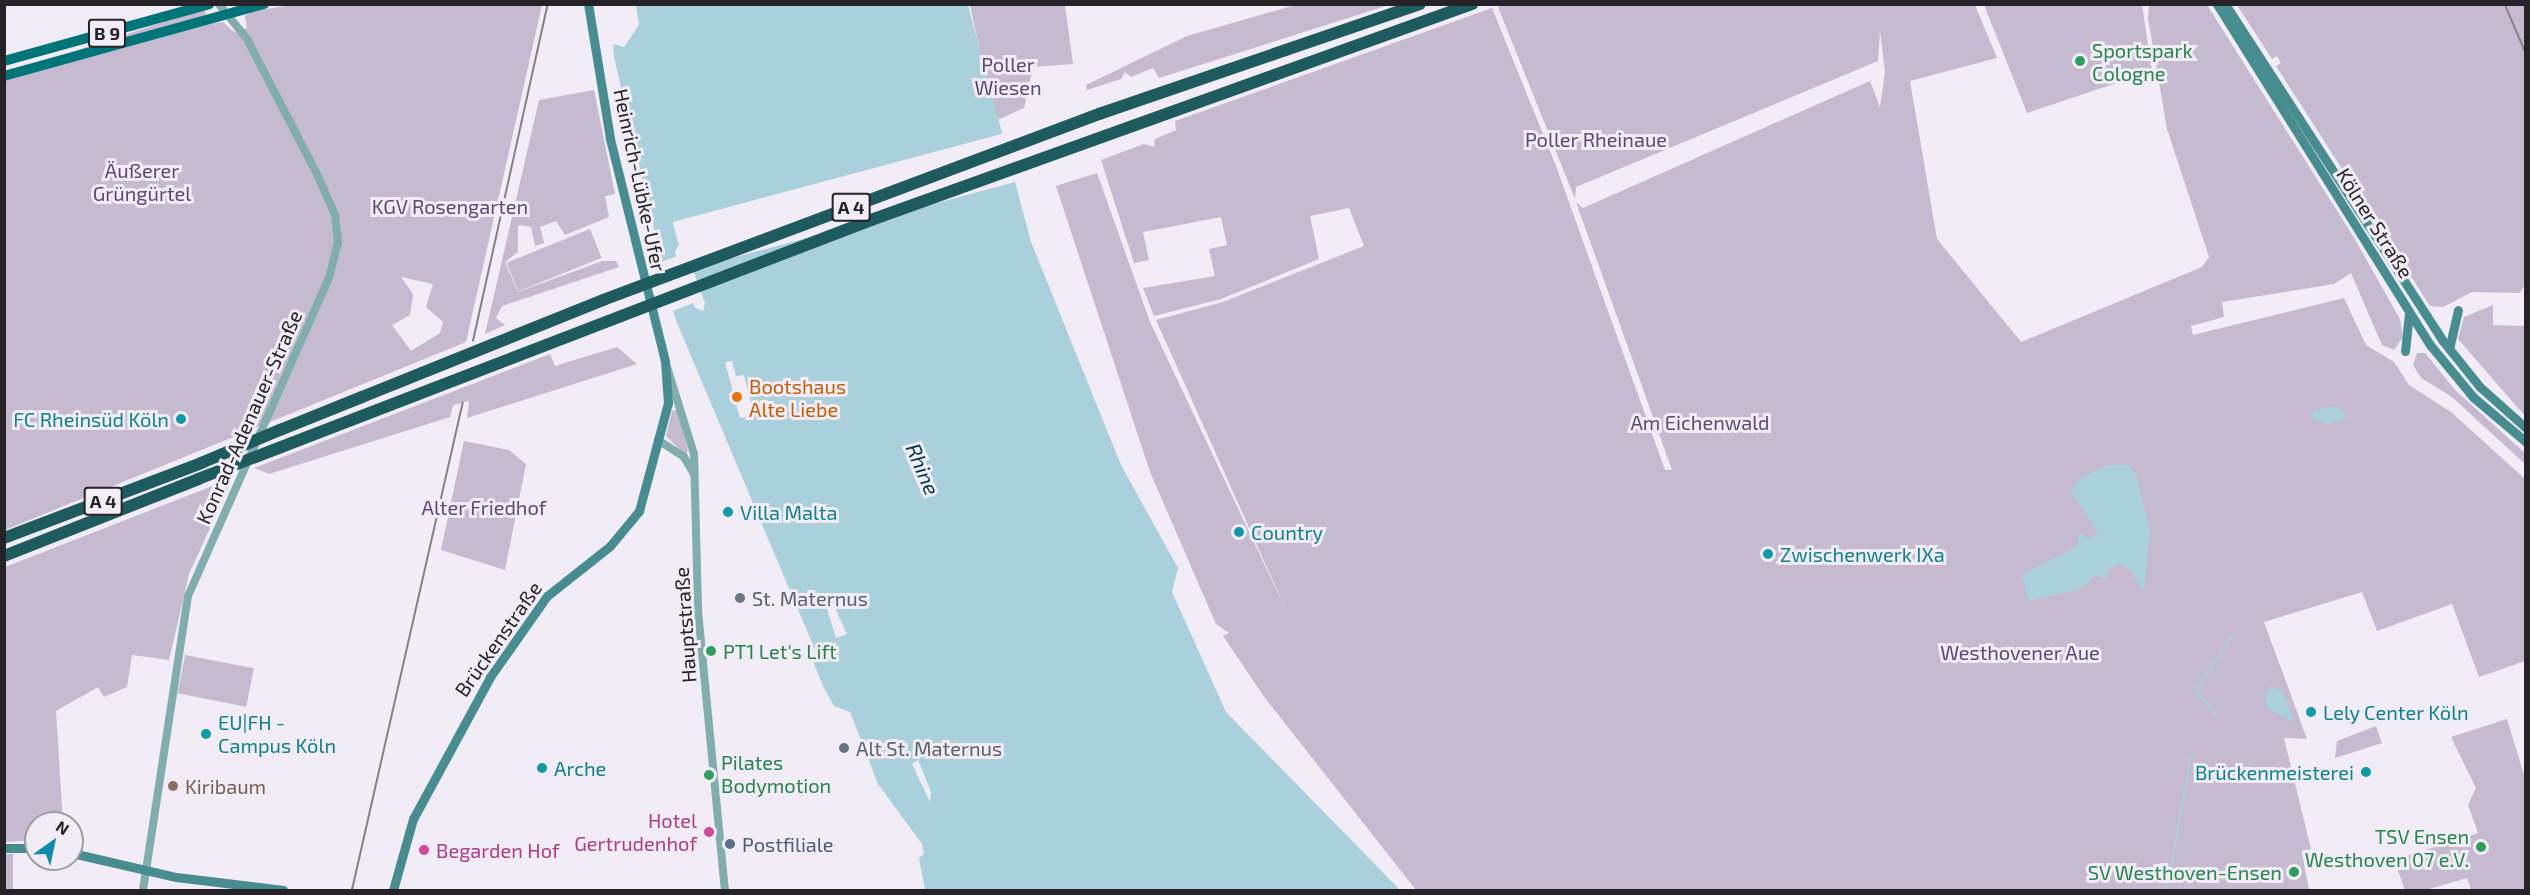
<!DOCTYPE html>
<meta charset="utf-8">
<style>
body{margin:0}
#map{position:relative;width:2530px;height:895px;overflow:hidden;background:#f1ecf5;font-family:"Exo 2",sans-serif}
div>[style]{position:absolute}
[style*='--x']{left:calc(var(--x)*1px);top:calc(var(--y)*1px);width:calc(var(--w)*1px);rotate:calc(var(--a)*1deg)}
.green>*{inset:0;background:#c5bad0;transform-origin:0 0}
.water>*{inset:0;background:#aad0db}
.pier>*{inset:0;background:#f1ecf5;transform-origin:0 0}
.stream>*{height:1.5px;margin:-0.75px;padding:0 0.75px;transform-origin:0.75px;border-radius:0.75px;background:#aad0db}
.tertiary>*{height:8px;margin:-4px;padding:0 4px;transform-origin:4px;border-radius:4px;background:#82adaf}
.secondary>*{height:9px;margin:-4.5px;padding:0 4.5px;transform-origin:4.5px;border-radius:4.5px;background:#478d90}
.primary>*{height:10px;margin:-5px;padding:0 5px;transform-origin:5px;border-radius:5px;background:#007579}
.motorway>*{height:12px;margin:-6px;padding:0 6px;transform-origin:6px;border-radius:6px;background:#1d5b5e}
.tram>*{height:1.5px;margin:-0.75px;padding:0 0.75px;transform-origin:0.75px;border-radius:0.75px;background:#858188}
.motorway-bridge>*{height:12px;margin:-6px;padding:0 6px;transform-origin:6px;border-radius:6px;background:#1d5b5e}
.dots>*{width:16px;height:16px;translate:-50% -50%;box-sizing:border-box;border:3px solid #f1ecf5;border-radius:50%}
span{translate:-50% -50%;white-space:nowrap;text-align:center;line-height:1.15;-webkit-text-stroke:6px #f1ecf5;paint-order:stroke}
.shield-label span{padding:2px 4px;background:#f1ecf5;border:2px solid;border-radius:4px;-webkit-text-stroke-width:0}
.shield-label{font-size:18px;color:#252327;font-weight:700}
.leisure-label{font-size:20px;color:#27864d}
.left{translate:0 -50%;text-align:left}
.right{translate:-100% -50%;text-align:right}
.park-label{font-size:20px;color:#5f4973}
.street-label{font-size:20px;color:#252327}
.food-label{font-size:20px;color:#c56008}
.culture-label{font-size:20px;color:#0d838f}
.worship-label{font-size:20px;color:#5b616d}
.education-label{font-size:20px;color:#785e54}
.hotel-label{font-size:20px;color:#b23c85}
.service-label{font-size:20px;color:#4e5e75}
.water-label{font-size:21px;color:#013c49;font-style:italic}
.frame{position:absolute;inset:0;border:6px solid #252327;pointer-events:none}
.north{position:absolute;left:24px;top:811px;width:60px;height:60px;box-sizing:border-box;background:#f1ecf5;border:2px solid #9f9ca3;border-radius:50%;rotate:33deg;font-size:16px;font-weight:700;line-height:24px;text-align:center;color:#252327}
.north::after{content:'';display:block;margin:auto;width:21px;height:27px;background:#0f8cad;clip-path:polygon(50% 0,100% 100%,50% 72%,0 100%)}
</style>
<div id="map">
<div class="green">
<div style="clip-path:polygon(1506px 4px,1975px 5px,1997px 58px,1910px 81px,1937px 239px,2021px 342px,2202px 267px,2209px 257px,2167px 129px,2148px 18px,2149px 5px,2207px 5px,2353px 236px,2400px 319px,2403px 337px,2394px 350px,2382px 345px,2351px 273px,2334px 284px,2222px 302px,2224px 317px,2191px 326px,2193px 335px,2344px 298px,2366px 345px,2394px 362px,2409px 385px,2451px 412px,2525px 479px,2525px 661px,2479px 677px,2452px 604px,2377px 631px,2362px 592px,2264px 622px,2307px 739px,2284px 738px,2311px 849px,2302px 853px,2309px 890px,1416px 890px,1265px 698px,1223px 636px,1229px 633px,1216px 624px,1150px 472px,1056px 186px,1097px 173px,1150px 322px,1286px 610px,1156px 320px,1223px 302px,1364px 246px,1349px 208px,1310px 216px,1319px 259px,1221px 299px,1154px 316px,1143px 288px,1215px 276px,1209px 249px,1227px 245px,1221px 217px,1143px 232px,1149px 260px,1134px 263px,1101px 160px,1144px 144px,1154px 147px,1155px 139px,1176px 130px,1175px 121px,1492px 8px,1556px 166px,1665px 470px,1672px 470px,1576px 202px,1583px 208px,1870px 81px,1880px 107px,1885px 72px,1880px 31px,1878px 61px,1576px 187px,1575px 199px,1498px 7px)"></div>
<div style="clip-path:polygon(evenodd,293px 5px,542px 5px,466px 342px,5px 530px,5px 81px,208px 24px,223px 22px,234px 32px,247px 28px,245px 16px,253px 11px,293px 5px,401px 277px,433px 284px,426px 307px,443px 322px,440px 333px,411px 351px,392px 325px,410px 315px,413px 294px,401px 277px)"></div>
<div style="clip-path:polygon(970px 5px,1065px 5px,1073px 64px,1033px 67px,1024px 108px,995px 121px)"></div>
<div style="clip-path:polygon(1295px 5px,1389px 5px,1159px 78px,1153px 68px,1131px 77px,1125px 72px,1121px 79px,1087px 90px,1086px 85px,1187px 36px)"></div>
<div style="clip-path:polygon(1984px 5px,2142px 5px,2152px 71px,2027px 113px)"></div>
<div style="clip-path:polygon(2237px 5px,2525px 5px,2526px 282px,2520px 293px,2472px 292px,2443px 307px,2430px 306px,2276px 66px,2281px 63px,2277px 56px,2272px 59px)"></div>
<div style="left:204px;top:9px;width:6px;height:207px;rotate:72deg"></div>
<div style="clip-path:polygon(594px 90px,615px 194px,605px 196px,609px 217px,565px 235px,556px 221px,540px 227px,544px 243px,535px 246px,531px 227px,518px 225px,518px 252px,505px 262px,518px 292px,602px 261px,616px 261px,619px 267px,502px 306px,496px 318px,505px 325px,485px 334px,539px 100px)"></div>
<div style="left:590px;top:229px;width:31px;height:90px;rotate:68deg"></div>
<div style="clip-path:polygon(2493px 305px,2493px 325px,2525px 326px,2525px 416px,2458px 339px,2464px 317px)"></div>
<div style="clip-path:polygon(617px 347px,637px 364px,467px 418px,469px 401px,453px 405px,450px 417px,269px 474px,254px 468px,550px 354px,555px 366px)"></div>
<div style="clip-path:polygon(2417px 353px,2425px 353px,2455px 390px,2525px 453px,2525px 464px,2452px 397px,2421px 378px,2413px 365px)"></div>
<div style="clip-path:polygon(677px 410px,688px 450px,686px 456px,666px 436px,672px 411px)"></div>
<div style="clip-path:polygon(464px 441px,509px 450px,526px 464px,505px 570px,441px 550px)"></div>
<div style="clip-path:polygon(233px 478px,189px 574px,169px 660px,132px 655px,127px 687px,104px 697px,98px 687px,56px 711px,63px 823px,36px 823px,36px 840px,5px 842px,5px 567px)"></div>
<div style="left:185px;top:655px;width:70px;height:39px;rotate:11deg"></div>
<div style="clip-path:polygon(2507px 719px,2525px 778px,2525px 890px,2471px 890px,2467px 878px,2426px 890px,2405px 890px,2394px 860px,2478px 833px,2468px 805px,2476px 788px,2451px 737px)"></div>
<div style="clip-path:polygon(2376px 726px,2382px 743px,2335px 758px,2337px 741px)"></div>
<div style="left:5px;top:854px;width:8px;height:36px"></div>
</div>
<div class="water">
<div style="clip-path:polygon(evenodd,636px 5px,968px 5px,1031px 242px,1121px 465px,1178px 568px,1172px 592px,1226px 712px,1400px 890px,925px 890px,919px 858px,924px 854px,922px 844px,878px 784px,850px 712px,834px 706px,823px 686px,814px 664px,815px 650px,675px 318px,614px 57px,613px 44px,624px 47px,639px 25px,636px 5px,678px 245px,685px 248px,705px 303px,703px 311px,695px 308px,675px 253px,678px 245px)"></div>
<div style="clip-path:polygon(2333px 406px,2341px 408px,2347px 418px,2328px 424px,2312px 418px,2313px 411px)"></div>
<div style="clip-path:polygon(2108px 465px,2128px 465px,2136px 474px,2150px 531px,2144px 592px,2128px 568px,2119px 565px,2109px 569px,2105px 579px,2095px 576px,2080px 589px,2029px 601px,2022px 575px,2077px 546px,2080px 533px,2089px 539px,2098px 533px,2071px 491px,2082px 477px)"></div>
<div style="clip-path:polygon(2270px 686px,2283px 691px,2295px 723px,2270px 710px,2265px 699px)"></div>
</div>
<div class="pier">
<div style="left:1005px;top:133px;width:50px;height:344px;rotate:75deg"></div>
<div style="clip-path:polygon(679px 255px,696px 302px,670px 312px,657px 264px)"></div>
<div style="clip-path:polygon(732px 361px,736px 376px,744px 375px,754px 415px,740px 418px,725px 362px)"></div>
<div style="clip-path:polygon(830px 597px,847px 634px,836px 638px,824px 599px)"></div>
<div style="clip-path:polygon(918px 760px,931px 792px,930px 802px,912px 764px)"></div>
</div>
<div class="stream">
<div style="--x:2215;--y:714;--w:30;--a:-130"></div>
<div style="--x:2196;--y:691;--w:64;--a:-56.6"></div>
<div style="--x:2167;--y:890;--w:136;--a:-79.8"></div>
</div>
<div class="tertiary">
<div style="--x:667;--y:367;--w:91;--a:72.8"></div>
<div style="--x:694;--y:454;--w:157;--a:88.5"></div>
<div style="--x:698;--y:611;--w:280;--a:84.5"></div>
<div style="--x:658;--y:440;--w:31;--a:33"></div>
<div style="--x:684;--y:457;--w:20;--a:60"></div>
<div style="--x:143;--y:890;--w:297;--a:-81.3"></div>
<div style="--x:188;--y:596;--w:348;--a:-66.1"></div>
<div style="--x:329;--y:278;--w:36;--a:-76"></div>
<div style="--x:338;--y:243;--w:28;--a:-96"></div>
<div style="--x:335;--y:215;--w:45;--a:-113.7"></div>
<div style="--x:317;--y:174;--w:152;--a:-117.4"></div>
<div style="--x:247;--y:39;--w:45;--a:-128.7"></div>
</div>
<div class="secondary">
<div style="--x:2217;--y:4;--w:403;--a:58"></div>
<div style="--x:2431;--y:346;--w:66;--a:50.5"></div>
<div style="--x:2473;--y:397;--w:70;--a:40.3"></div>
<div style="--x:2225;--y:4;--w:401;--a:57.1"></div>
<div style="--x:2443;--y:341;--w:59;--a:51.2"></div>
<div style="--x:2480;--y:387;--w:62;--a:41.7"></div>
<div style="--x:2449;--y:349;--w:40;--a:-77"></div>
<div style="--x:2405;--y:351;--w:39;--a:-84"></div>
<div style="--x:4;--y:848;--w:32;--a:0"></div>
<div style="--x:72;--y:853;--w:107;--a:13"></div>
<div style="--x:176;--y:877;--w:108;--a:6.9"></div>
<div style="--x:393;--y:890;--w:74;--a:-74.3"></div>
<div style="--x:413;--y:819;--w:162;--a:-61.5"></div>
<div style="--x:490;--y:677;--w:99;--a:-54.9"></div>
<div style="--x:547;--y:596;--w:80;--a:-38.4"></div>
<div style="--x:610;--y:546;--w:45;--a:-50.4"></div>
<div style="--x:639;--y:511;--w:112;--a:-75"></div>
<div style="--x:668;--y:403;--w:42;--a:-94.1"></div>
<div style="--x:665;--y:361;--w:230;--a:-103.9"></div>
<div style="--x:610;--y:138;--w:136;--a:-99.3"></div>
</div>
<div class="primary">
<div style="--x:4;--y:61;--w:213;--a:-15.5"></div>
<div style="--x:4;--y:76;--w:270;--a:-15.5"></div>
</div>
<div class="motorway">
<div style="--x:1099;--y:114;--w:339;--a:-18.9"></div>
<div style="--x:871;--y:220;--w:639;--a:-19.77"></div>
<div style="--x:280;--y:430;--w:88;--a:-21.9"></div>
<div style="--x:4;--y:538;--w:211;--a:-20.8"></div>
<div style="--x:4;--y:556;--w:209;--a:-21.6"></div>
</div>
<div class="tram">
<div style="--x:2505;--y:4;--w:53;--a:66.8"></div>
<div style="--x:473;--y:341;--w:345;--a:-77.5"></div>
<div style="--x:352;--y:890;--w:499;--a:-77.2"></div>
</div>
<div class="motorway-bridge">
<div style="--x:362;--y:397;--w:260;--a:-21.9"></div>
<div style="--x:603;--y:300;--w:530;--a:-20.56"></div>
<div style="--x:201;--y:463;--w:86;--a:-22.7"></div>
<div style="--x:198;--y:479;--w:721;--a:-21.05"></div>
</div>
<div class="dots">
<div style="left:2080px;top:61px;background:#2e9e5b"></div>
<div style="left:737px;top:397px;background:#e8710a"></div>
<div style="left:181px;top:419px;background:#0f9aa8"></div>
<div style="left:728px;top:512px;background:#0f9aa8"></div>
<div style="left:1239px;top:532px;background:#0f9aa8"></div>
<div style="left:1768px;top:554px;background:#0f9aa8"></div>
<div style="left:740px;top:598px;background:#6b7280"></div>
<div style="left:711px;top:651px;background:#2e9e5b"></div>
<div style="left:2311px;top:712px;background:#0f9aa8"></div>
<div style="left:206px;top:734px;background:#0f9aa8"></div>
<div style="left:844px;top:748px;background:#6b7280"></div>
<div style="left:542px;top:768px;background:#0f9aa8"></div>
<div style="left:2366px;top:772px;background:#0f9aa8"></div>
<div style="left:709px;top:775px;background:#2e9e5b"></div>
<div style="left:173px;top:786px;background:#8d6e63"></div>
<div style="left:709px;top:832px;background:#d1479c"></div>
<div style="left:730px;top:844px;background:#5c6f8a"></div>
<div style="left:2481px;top:847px;background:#2e9e5b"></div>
<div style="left:424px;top:850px;background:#d1479c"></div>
<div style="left:2294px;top:872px;background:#2e9e5b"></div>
</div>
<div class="shield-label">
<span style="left:107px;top:33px">B 9</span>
<span style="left:851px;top:207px">A 4</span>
<span style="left:103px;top:501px">A 4</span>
</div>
<div class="leisure-label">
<span class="left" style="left:2092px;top:62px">Sportspark<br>Cologne</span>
<span class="left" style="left:723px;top:651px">PT1 Let's Lift</span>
<span class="left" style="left:721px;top:774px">Pilates<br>Bodymotion</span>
<span class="right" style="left:2469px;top:848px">TSV Ensen<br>Westhoven 07 e.V.</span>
<span class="right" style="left:2282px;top:872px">SV Westhoven-Ensen</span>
</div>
<div class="park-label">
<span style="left:1008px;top:76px">Poller<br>Wiesen</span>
<span style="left:1596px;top:139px">Poller Rheinaue</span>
<span style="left:142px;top:182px">Äußerer<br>Grüngürtel</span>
<span style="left:450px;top:206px">KGV Rosengarten</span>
<span style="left:1700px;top:422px">Am Eichenwald</span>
<span style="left:484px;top:507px">Alter Friedhof</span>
<span style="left:2020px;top:652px">Westhovener Aue</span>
</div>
<div class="street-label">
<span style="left:640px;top:180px;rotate:78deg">Heinrich-Lübke-Ufer</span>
<span style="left:2375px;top:223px;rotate:58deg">Kölner Straße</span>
<span style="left:249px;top:417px;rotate:-66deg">Konrad-Adenauer-Straße</span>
<span style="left:685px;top:625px;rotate:-94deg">Hauptstraße</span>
<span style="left:498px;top:639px;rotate:-55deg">Brückenstraße</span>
</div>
<div class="food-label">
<span class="left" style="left:749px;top:398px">Bootshaus<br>Alte Liebe</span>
</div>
<div class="culture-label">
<span class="right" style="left:169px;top:419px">FC Rheinsüd Köln</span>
<span class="left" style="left:740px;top:512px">Villa Malta</span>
<span class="left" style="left:1251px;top:532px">Country</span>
<span class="left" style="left:1780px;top:554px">Zwischenwerk IXa</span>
<span class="left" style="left:2323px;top:712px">Lely Center Köln</span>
<span class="left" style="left:218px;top:734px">EU|FH -<br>Campus Köln</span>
<span class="left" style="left:554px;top:768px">Arche</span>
<span class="right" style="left:2354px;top:772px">Brückenmeisterei</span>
</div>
<div class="worship-label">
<span class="left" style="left:752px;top:598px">St. Maternus</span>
<span class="left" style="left:856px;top:748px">Alt St. Maternus</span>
</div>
<div class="education-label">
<span class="left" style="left:185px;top:786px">Kiribaum</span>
</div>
<div class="hotel-label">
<span class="right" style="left:697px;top:832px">Hotel<br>Gertrudenhof</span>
<span class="left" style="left:436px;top:850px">Begarden Hof</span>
</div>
<div class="service-label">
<span class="left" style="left:742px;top:844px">Postfiliale</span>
</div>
<div class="water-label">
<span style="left:923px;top:469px;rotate:67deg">Rhine</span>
</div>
<div class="frame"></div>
<div class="north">N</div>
</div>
